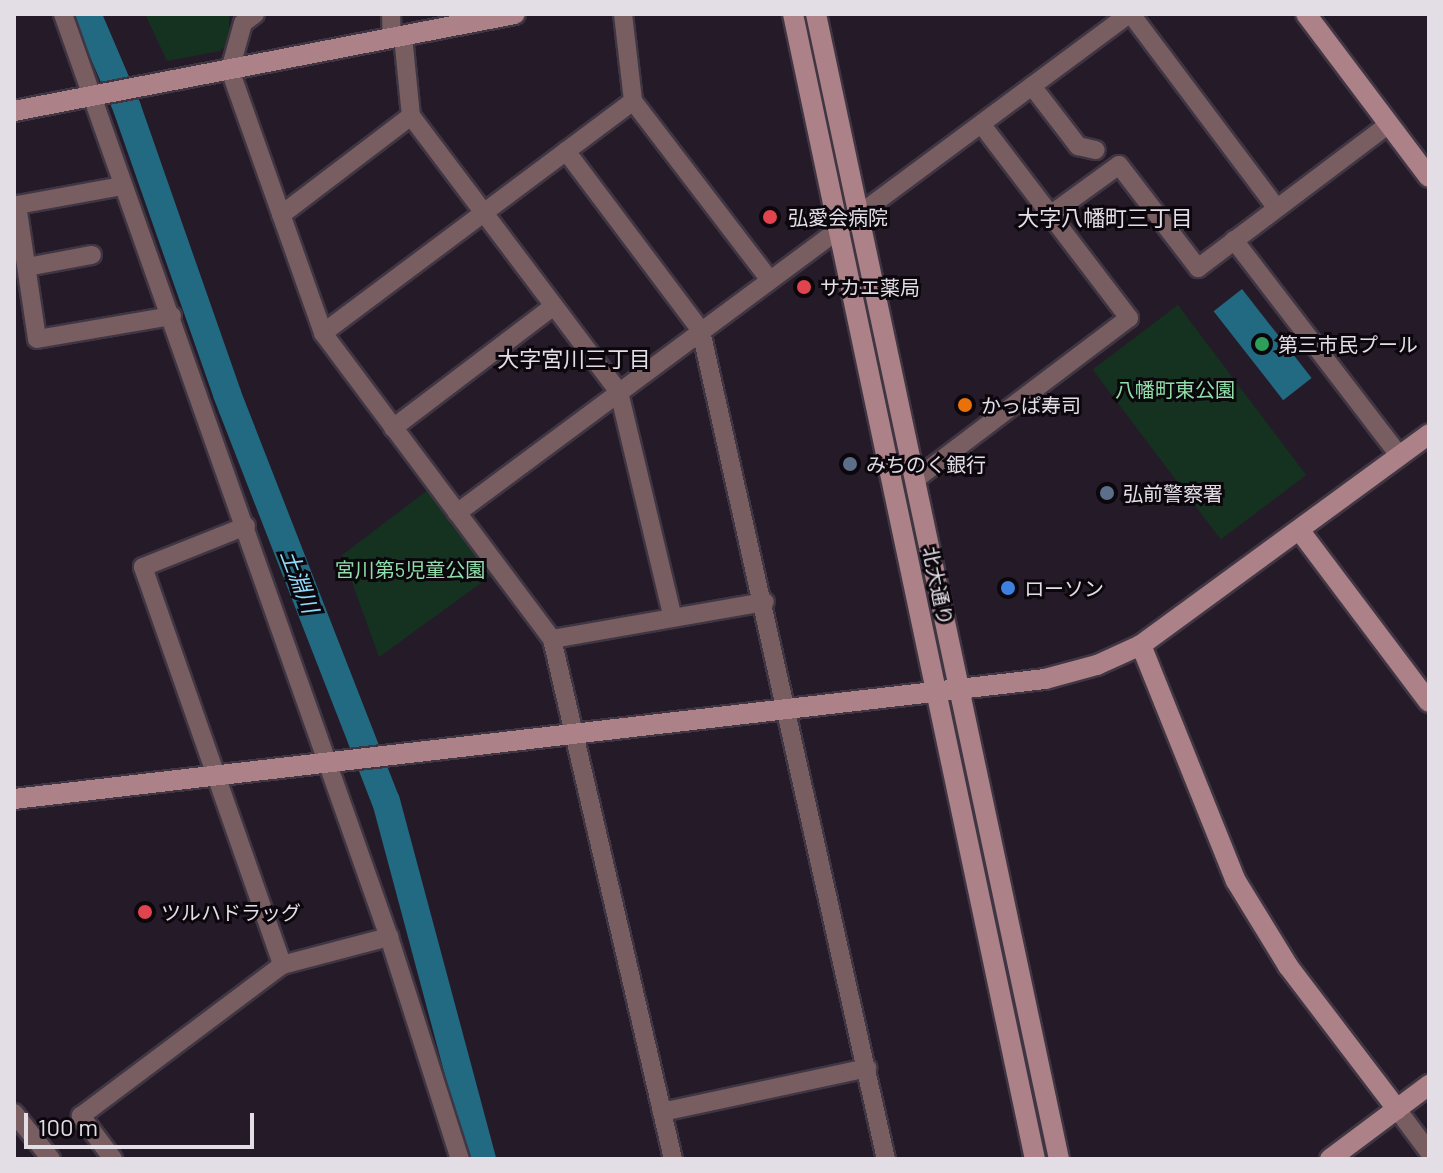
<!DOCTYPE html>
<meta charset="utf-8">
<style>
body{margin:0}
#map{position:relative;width:1443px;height:1173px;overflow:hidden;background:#251b28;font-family:Barlow,"Noto Sans JP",sans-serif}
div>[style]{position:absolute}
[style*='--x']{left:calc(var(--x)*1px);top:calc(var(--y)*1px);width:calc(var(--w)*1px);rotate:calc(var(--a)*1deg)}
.green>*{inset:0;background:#15311f;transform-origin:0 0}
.water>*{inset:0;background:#226982;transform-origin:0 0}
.river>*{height:28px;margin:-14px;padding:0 14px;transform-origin:14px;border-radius:14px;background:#226982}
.roads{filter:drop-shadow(2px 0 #403643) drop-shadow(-2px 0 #403643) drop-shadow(0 2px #403643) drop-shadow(0 -2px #403643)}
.street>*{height:18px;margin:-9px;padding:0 9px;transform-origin:9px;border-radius:9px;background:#785d61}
.secondary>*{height:20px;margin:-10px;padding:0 10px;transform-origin:10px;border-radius:10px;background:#ac8187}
.dots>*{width:22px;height:22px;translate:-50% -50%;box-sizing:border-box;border:4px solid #0b070d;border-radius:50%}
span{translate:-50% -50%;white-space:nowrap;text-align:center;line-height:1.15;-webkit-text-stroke:6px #0b070d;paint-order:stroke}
.poi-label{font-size:20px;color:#e3dde6}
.left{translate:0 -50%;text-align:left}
.park-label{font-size:20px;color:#90dfaa}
.street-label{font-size:20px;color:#e3dde6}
.neighbourhood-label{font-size:22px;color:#e3dde6}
.water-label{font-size:22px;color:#8fdcfb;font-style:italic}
.frame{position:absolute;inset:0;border:16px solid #e3dde6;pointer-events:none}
.scale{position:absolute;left:24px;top:1113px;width:230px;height:36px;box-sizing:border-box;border:4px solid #e3dde6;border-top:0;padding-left:10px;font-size:24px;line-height:28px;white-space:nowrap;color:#e3dde6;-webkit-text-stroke:6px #0b070d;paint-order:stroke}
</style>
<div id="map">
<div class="green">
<div style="clip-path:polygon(145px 14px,229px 14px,229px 42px,220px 51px,167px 61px)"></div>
<div style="left:1178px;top:305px;width:213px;height:107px;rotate:53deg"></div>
<div style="clip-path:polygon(432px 487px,495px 573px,379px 657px,342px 555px)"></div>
</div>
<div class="water">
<div style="left:1242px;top:289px;width:113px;height:36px;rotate:52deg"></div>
</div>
<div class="river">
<div style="--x:87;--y:14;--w:102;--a:66.9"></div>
<div style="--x:127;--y:108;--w:303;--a:70.7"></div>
<div style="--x:227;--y:394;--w:437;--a:68.7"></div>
<div style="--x:386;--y:801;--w:371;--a:75"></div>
</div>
<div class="roads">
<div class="street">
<div style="--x:63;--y:14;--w:979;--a:70.55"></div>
<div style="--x:389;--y:937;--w:233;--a:72.3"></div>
<div style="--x:255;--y:14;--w:15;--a:143"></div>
<div style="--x:243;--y:23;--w:49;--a:105.5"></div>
<div style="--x:230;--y:70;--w:279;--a:70.5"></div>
<div style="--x:323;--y:333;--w:382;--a:53.2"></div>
<div style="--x:552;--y:639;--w:534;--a:76.9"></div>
<div style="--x:391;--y:14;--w:24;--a:88"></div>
<div style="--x:623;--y:14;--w:88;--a:83.4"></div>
<div style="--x:633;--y:101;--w:224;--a:52.6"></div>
<div style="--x:1131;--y:14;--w:241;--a:53.1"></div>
<div style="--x:403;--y:36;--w:80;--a:84.3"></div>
<div style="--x:411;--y:116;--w:346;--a:53"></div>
<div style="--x:619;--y:392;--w:232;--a:76.6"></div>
<div style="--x:1032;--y:86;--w:76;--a:52.5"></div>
<div style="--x:1078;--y:146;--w:18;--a:13"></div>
<div style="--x:566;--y:151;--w:225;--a:53.1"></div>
<div style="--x:701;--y:331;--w:848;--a:77.41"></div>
<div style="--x:122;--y:186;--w:107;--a:169.7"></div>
<div style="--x:17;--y:205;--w:135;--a:81.5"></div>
<div style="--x:37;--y:339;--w:137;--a:-9.7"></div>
<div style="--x:281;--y:215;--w:163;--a:-37.3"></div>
<div style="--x:1050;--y:215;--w:85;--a:-35.9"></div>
<div style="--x:1119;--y:165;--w:130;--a:52.5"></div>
<div style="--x:1198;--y:268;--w:239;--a:-37"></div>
<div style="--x:1234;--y:240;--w:272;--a:52.5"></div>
<div style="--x:27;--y:267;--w:66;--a:-10.5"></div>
<div style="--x:323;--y:333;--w:387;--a:-36.8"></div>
<div style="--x:393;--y:428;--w:202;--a:-37.2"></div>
<div style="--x:916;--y:479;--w:267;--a:-37.1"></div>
<div style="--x:1129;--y:318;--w:244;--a:-127.3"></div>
<div style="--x:457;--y:513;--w:837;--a:-36.6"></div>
<div style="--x:246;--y:526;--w:111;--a:158.3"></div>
<div style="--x:143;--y:567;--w:422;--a:70.7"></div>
<div style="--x:552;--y:639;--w:216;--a:-9.9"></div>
<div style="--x:1397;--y:1109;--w:54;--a:53.3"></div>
<div style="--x:662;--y:1112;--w:210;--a:-12.1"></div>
<div style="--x:14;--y:1113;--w:59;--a:51.2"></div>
<div style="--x:113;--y:1159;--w:54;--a:-126.7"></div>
<div style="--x:81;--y:1116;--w:251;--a:-36.9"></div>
<div style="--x:282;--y:965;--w:111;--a:-14.7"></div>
</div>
<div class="secondary">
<div style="--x:793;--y:14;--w:1170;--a:78.07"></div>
<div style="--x:816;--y:14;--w:1171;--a:78.02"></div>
<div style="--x:1306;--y:14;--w:204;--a:53"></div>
<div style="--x:14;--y:111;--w:510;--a:-10.96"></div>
<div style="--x:1300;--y:531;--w:214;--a:53"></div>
<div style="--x:1141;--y:645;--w:254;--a:68.1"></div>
<div style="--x:1236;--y:881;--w:100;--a:58.5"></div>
<div style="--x:1288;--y:966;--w:180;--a:52.7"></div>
<div style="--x:14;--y:799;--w:1038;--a:-6.64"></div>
<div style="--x:1045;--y:679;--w:54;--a:-15.1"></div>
<div style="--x:1097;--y:665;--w:48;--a:-24.4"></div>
<div style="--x:1141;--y:645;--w:357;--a:-36.2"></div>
<div style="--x:1330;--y:1159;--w:124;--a:-36.8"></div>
</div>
</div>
<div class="dots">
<div style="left:770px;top:217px;background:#e0444e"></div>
<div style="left:804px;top:287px;background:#e0444e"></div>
<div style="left:1262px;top:344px;background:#2e9e5b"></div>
<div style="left:965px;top:405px;background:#e8710a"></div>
<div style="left:850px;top:464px;background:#5c6f8a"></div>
<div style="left:1107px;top:493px;background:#5c6f8a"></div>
<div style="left:1008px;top:588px;background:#3f7fe0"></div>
<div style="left:145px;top:912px;background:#e0444e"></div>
</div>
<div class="poi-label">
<span class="left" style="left:788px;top:217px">弘愛会病院</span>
<span class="left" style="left:820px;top:287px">サカエ薬局</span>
<span class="left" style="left:1278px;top:344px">第三市民プール</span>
<span class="left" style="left:981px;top:405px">かっぱ寿司</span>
<span class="left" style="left:866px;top:464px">みちのく銀行</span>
<span class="left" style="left:1123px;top:493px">弘前警察署</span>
<span class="left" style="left:1024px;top:588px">ローソン</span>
<span class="left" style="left:161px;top:912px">ツルハドラッグ</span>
</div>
<div class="park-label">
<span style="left:1175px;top:389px">八幡町東公園</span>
<span style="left:410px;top:569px">宮川第5児童公園</span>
</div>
<div class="street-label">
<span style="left:938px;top:586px;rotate:78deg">北大通り</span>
</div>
<div class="neighbourhood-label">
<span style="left:1105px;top:218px">大字八幡町三丁目</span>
<span style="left:574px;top:359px">大字宮川三丁目</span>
</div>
<div class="water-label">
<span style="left:300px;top:581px;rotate:69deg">土淵川</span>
</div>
<div class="frame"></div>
<div class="scale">100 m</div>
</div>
